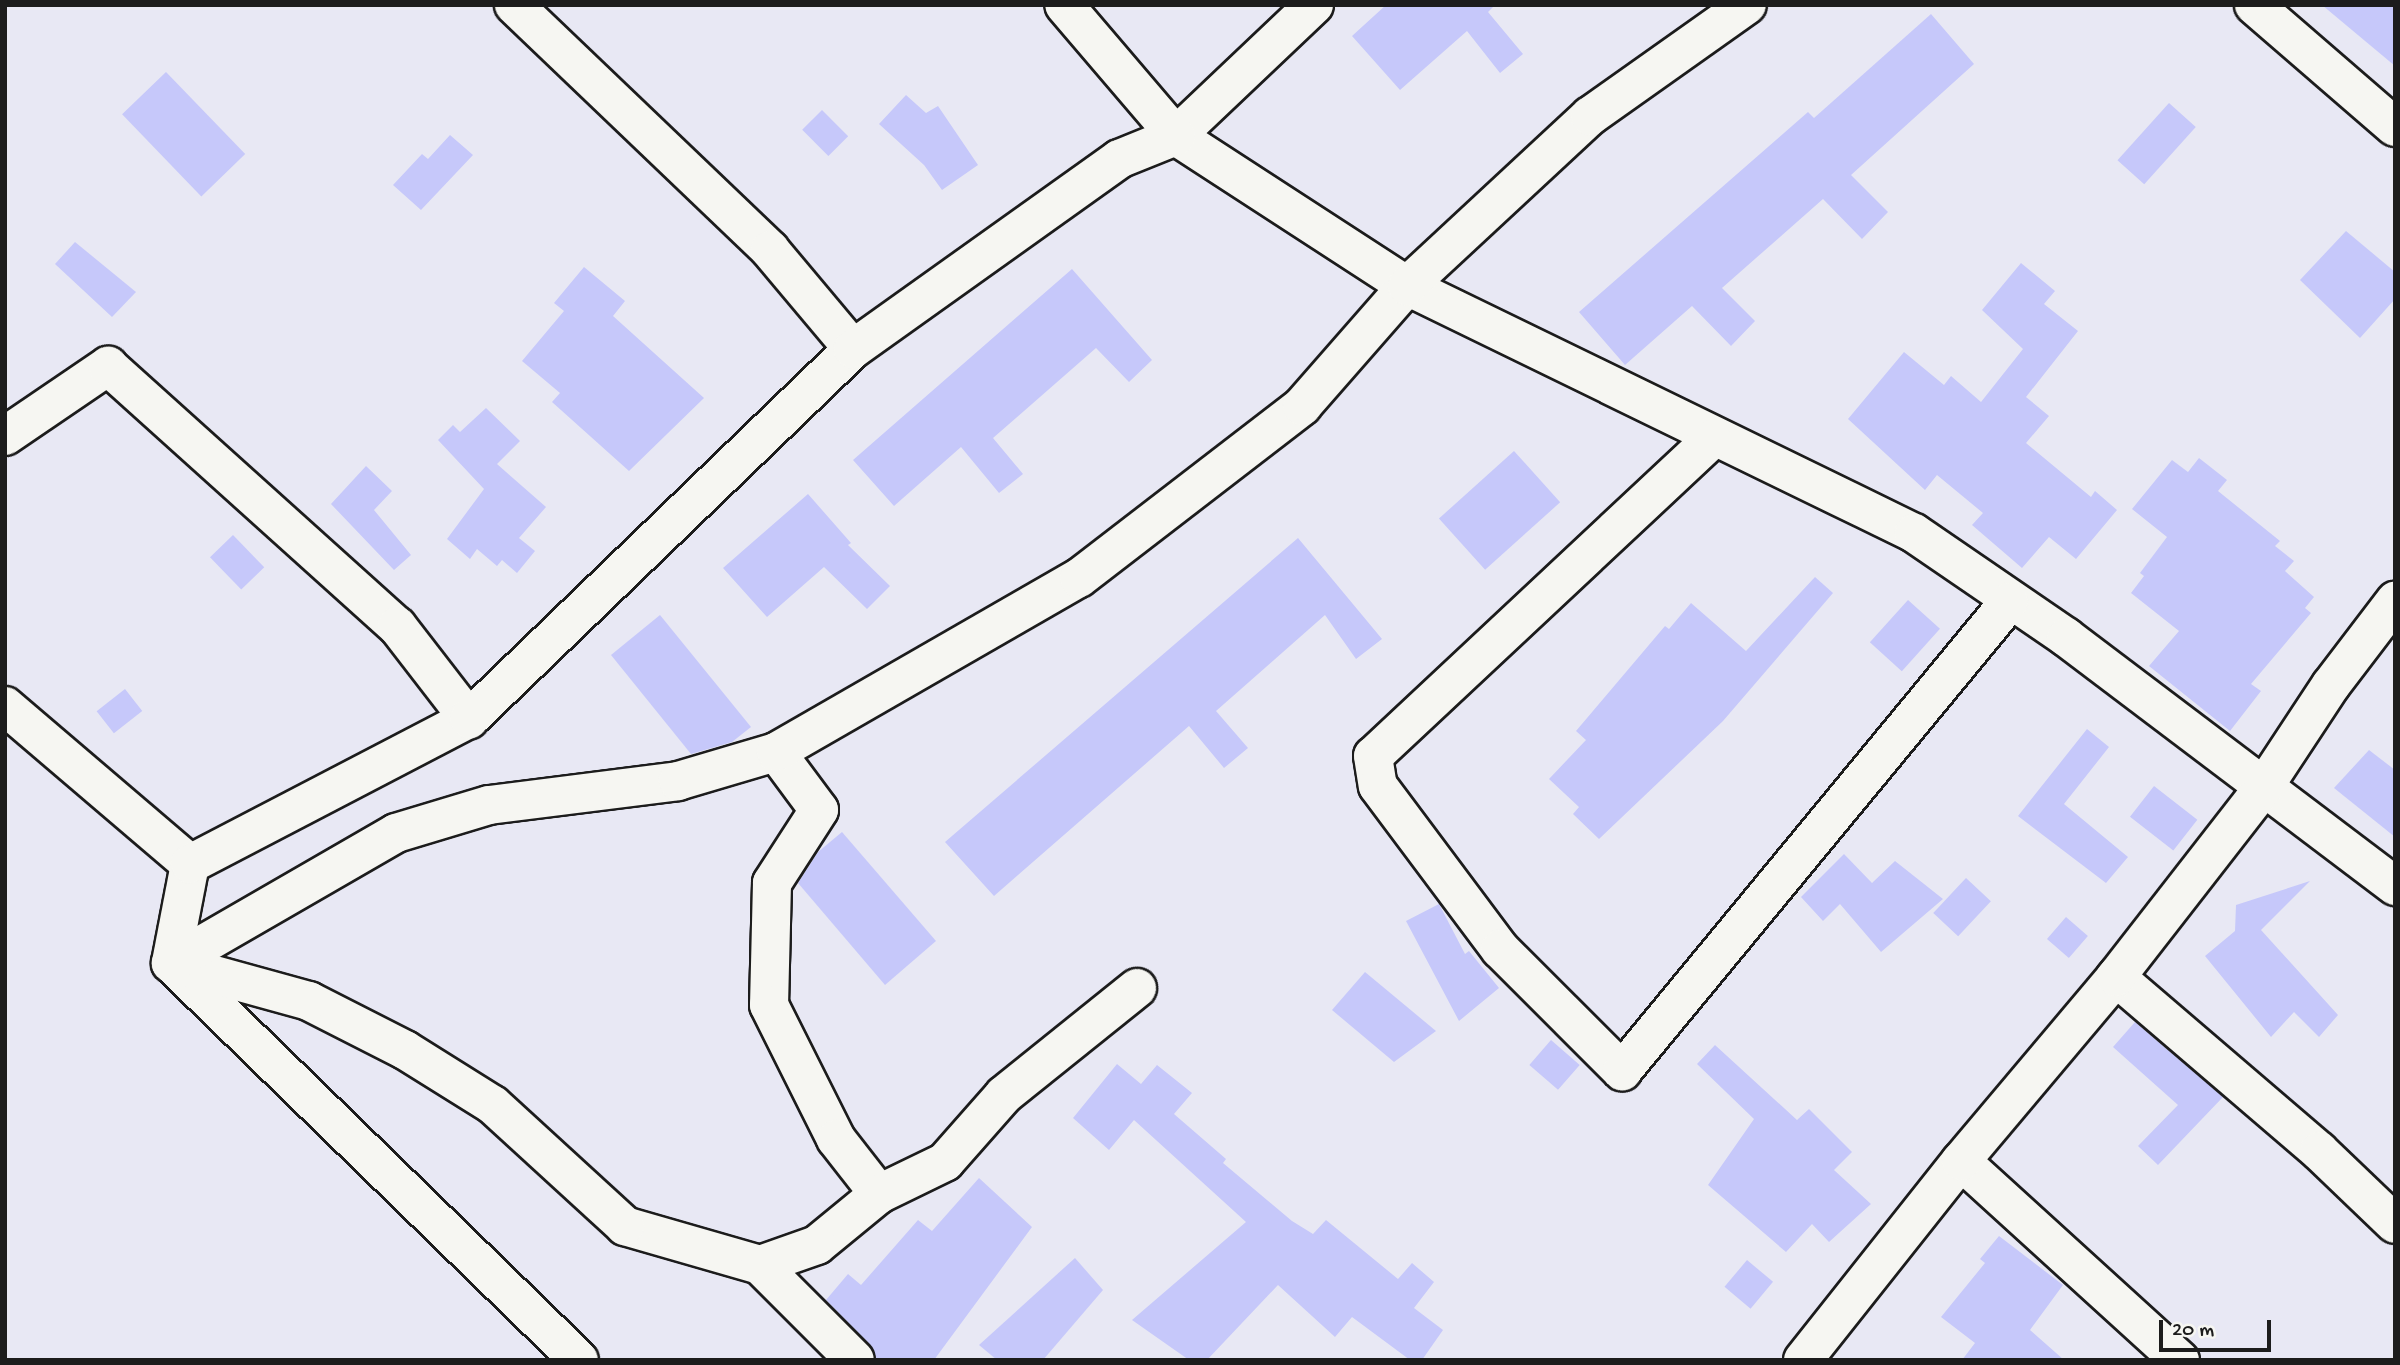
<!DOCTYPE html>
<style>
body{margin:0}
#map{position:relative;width:2400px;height:1365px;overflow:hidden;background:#e8e8f4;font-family:"Gochi Hand",sans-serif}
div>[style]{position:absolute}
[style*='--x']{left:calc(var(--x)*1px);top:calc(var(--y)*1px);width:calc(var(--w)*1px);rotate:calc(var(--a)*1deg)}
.building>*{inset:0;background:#c6c8fa;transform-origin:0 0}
.roads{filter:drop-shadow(2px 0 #1c1c1c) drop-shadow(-2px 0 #1c1c1c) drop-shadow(0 2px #1c1c1c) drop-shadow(0 -2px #1c1c1c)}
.minor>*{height:38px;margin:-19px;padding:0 19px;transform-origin:19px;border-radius:19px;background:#f6f6f2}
span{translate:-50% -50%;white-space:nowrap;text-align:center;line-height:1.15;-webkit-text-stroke:5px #f6f6f2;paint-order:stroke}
.frame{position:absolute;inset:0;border:7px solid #1c1c1c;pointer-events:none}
.scale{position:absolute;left:2159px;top:1320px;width:112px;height:32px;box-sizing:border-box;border:4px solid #1c1c1c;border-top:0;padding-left:9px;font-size:21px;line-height:24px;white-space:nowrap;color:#1c1c1c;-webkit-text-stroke:5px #f6f6f2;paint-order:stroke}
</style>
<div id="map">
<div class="building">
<div style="clip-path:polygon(1386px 5px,1495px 5px,1488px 12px,1523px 54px,1500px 73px,1467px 31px,1400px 90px,1352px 36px)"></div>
<div style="clip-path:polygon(2322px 5px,2395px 5px,2395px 66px)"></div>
<div style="clip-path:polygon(1931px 14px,1974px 64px,1851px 175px,1888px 212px,1862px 239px,1823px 199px,1722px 288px,1755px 321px,1731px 346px,1692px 306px,1625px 365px,1579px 312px,1808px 112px,1814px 118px)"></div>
<div style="left:166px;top:72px;width:114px;height:61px;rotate:46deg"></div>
<div style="clip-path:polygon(906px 95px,926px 113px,938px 106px,978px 165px,942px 190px,924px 165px,879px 124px)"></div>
<div style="left:2169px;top:103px;width:36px;height:77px;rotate:42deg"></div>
<div style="left:822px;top:110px;width:37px;height:28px;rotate:45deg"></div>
<div style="clip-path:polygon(450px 135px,473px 155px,421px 210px,393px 185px,422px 154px,428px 159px)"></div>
<div style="clip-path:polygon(2346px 231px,2395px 272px,2395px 299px,2360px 338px,2300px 280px)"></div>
<div style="clip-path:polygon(75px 242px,136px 292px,112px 317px,55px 264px)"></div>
<div style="clip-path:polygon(2021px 263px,2055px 291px,2044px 304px,2078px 331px,2026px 397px,2049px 416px,2026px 443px,2091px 497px,2095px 491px,2117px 510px,2076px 559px,2049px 537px,2022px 568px,1972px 525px,1983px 513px,1937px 475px,1925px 490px,1848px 419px,1904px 352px,1944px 385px,1951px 376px,1981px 402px,2023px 349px,1982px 310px)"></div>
<div style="clip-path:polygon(584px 267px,625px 301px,613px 316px,704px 398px,629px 471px,552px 402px,560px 393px,522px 361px,564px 311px,554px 303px)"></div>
<div style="clip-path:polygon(1072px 269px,1152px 360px,1129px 382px,1096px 348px,993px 438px,1023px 474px,999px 493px,961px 447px,894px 506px,853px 460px)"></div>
<div style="clip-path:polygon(486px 408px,520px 441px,497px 464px,546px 507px,519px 538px,535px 551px,517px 573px,502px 560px,497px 566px,477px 549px,470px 559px,447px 539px,484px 489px,438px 440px,453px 425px,460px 432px)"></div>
<div style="left:1514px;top:451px;width:69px;height:101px;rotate:48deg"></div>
<div style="clip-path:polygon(2199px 458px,2227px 480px,2218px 491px,2280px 541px,2275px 546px,2294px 561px,2285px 571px,2314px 597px,2305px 608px,2311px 613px,2251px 684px,2261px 691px,2230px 731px,2149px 666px,2179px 631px,2131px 593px,2144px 576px,2140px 573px,2167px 537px,2132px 509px,2172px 460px,2188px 472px)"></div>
<div style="clip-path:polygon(366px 466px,392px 491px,374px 510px,411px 555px,394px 570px,331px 504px)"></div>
<div style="clip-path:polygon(808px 494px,851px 543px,848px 545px,890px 586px,867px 609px,824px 567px,767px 617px,723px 568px)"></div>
<div style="left:233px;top:535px;width:45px;height:32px;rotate:46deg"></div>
<div style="clip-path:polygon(1298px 538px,1382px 639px,1356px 659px,1325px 615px,1216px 711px,1248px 748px,1224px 768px,1189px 726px,994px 896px,945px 842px)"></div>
<div style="clip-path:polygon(1815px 577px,1833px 593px,1723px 721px,1599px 839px,1573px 814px,1579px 807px,1549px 779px,1586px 740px,1576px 731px,1665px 626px,1669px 629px,1691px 603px,1746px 651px)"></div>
<div style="left:1908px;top:600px;width:43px;height:57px;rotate:42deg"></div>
<div style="clip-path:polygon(660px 615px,751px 727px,732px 742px,691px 754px,611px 655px)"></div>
<div style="left:125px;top:689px;width:28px;height:36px;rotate:52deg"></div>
<div style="clip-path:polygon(2087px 729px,2109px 747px,2064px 804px,2128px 857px,2106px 883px,2018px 816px)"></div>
<div style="clip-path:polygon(2369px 750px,2395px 770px,2395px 837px,2334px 788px)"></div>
<div style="left:2154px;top:786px;width:55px;height:39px;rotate:38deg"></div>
<div style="clip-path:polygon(842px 832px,936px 941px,885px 985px,798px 883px,818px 852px)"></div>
<div style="clip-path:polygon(1844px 854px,1872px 883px,1895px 861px,1943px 899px,1881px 952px,1840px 904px,1823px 921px,1801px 897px)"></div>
<div style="left:1966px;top:878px;width:34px;height:48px;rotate:43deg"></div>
<div style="clip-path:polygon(2310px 881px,2261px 930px,2338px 1015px,2319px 1037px,2294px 1012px,2271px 1037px,2205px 956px,2235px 931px,2236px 905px)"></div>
<div style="clip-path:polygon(1439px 904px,1465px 954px,1469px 951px,1499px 988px,1459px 1021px,1406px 921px)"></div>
<div style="left:2066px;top:917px;width:29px;height:29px;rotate:41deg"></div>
<div style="clip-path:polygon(1365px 972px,1436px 1031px,1394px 1062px,1332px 1010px)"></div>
<div style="clip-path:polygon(2135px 1022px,2223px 1097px,2158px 1165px,2138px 1146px,2178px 1105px,2113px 1047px)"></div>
<div style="left:1551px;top:1040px;width:38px;height:33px;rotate:41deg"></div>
<div style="clip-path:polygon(1715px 1045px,1797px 1120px,1809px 1109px,1852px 1152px,1834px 1170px,1871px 1204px,1829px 1242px,1812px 1224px,1786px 1252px,1708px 1185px,1754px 1119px,1697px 1064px)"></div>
<div style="clip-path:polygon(1117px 1064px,1141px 1084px,1157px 1065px,1192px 1093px,1174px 1114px,1226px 1159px,1223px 1163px,1292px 1221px,1313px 1234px,1326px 1220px,1398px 1279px,1412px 1263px,1434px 1282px,1414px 1308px,1443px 1330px,1422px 1360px,1410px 1360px,1352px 1317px,1335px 1337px,1278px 1285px,1207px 1360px,1189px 1360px,1132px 1320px,1246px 1222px,1134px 1120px,1109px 1150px,1073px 1118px)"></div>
<div style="clip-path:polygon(979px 1178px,1032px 1227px,934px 1360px,876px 1360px,870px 1345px,826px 1300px,848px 1274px,861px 1285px,918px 1220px,932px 1231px)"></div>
<div style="clip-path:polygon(1999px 1236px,2063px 1285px,2030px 1330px,2064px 1360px,1962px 1360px,1975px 1343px,1941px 1317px,1985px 1263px,1980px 1259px)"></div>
<div style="clip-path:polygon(1075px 1258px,1103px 1290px,1043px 1360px,997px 1360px,979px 1345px)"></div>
<div style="left:1747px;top:1260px;width:34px;height:35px;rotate:40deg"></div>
</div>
<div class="roads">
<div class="minor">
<div style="--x:514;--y:5;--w:354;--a:43.7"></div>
<div style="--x:770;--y:250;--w:129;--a:50"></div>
<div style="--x:1314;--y:5;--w:190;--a:136.5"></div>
<div style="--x:1176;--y:136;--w:275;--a:33"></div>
<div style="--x:1407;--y:286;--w:564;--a:25.97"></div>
<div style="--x:1914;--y:533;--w:184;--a:34.4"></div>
<div style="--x:2066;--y:637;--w:413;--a:37.1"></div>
<div style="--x:2254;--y:5;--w:186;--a:40.9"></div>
<div style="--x:5;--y:436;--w:125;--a:-34.2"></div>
<div style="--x:108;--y:366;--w:389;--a:42"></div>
<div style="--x:397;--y:626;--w:118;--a:52.3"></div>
<div style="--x:1712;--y:439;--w:464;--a:136.9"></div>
<div style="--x:1373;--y:756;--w:30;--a:81"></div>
<div style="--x:1378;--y:786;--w:204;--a:53.2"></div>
<div style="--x:1500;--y:949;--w:173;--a:45"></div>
<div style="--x:1622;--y:1071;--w:608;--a:-50.47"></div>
<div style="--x:5;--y:706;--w:243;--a:40.5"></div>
<div style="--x:190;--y:864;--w:101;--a:100.9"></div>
<div style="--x:171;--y:963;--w:569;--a:44.22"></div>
<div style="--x:776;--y:752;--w:72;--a:53.4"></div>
<div style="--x:819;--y:810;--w:87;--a:122.8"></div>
<div style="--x:772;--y:883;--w:122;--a:91.4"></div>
<div style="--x:769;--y:1005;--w:150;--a:63.4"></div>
<div style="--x:836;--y:1139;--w:70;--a:52"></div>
<div style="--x:190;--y:864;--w:314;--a:-27.5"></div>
<div style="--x:469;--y:719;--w:533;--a:-43.94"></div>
<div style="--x:853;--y:349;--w:327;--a:-35.5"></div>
<div style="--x:1119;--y:159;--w:61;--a:-22"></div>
<div style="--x:1176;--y:136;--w:172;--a:-130.5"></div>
<div style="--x:2116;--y:977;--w:267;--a:40.6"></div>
<div style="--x:2319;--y:1151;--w:105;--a:43.8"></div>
<div style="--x:1137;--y:988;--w:171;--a:141.2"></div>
<div style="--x:1004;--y:1095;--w:89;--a:131.4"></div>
<div style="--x:945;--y:1162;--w:73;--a:154.1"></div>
<div style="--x:879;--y:1194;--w:80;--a:140.6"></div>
<div style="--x:817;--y:1245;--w:60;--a:160.7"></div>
<div style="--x:760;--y:1265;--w:141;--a:-163.9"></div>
<div style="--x:625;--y:1226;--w:179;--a:-137.5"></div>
<div style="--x:493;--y:1105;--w:104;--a:-148"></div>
<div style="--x:405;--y:1050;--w:108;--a:-153"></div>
<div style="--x:309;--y:1001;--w:143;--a:-164.6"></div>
<div style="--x:171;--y:963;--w:260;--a:-30"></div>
<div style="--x:396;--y:833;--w:97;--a:-16.8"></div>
<div style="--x:489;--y:805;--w:191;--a:-7.2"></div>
<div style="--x:678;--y:781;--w:102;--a:-16.5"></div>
<div style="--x:776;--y:752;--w:349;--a:-29.9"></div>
<div style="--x:1079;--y:578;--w:282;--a:-37.6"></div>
<div style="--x:1302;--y:406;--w:159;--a:-48.8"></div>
<div style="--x:1407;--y:286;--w:250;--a:-42.9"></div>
<div style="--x:1590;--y:116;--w:192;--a:-35.3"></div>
<div style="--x:1961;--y:1161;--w:296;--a:42.3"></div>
<div style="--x:760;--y:1265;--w:134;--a:45"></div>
<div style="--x:1803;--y:1360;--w:254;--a:-51.6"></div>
<div style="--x:1961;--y:1161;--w:241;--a:-49.9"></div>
<div style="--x:2116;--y:977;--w:239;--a:-52.1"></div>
<div style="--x:2263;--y:788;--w:123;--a:-56.6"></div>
<div style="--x:2331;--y:685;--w:106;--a:-52.7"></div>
</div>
</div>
<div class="frame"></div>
<div class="scale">20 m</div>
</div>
